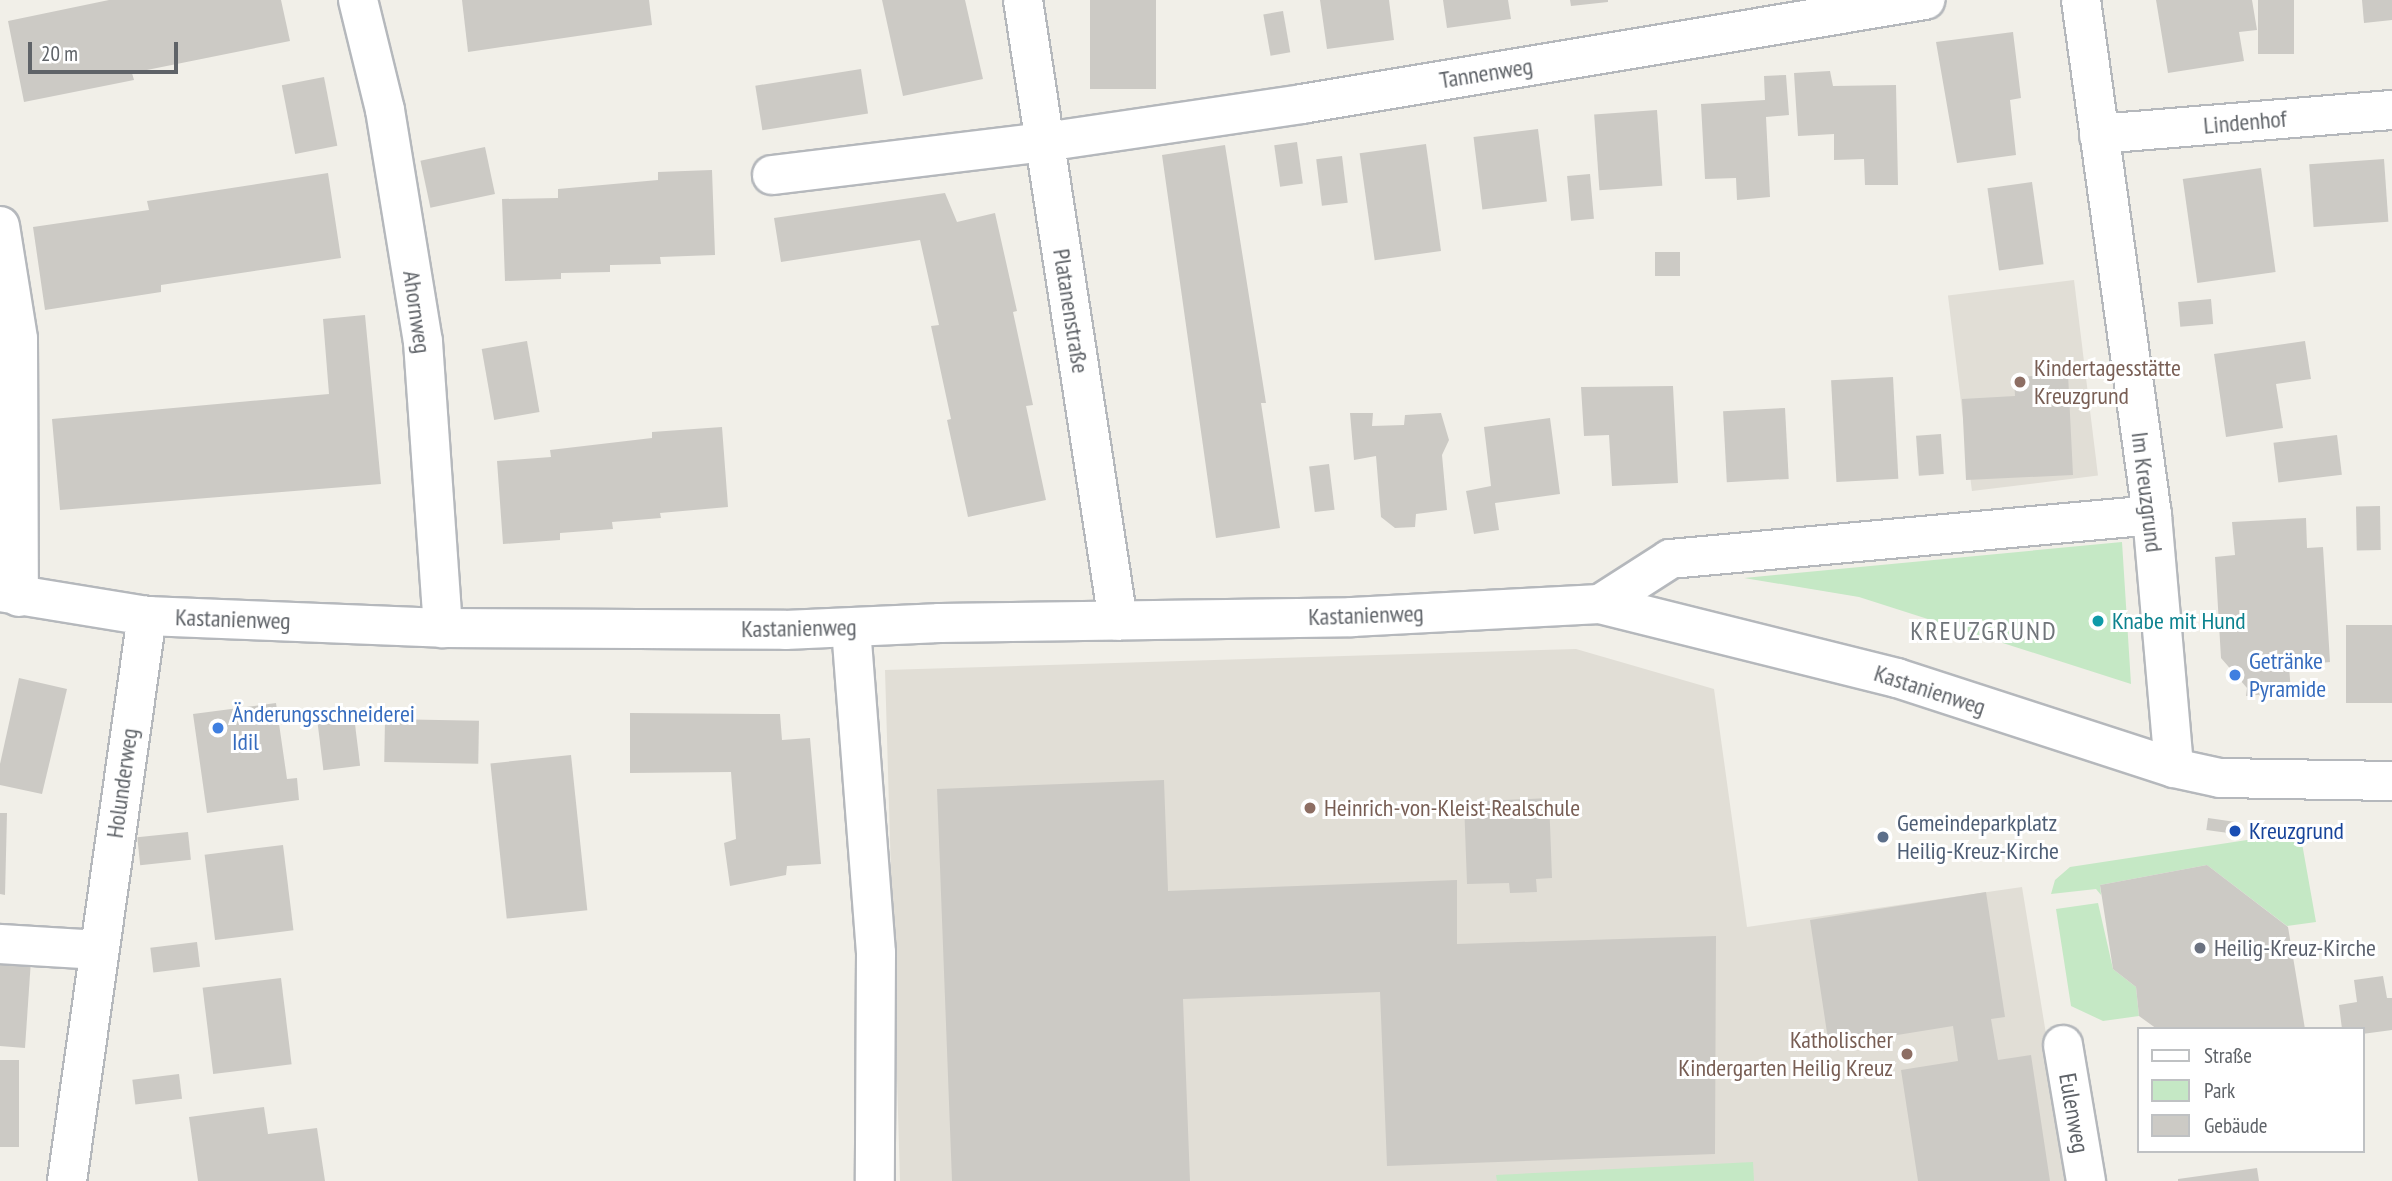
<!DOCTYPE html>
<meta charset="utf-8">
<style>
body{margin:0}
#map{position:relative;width:2392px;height:1181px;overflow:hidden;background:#f1efe8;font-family:"PT Sans Narrow",sans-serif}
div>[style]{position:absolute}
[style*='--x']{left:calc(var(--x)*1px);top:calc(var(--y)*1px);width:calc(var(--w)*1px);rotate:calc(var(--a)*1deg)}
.education>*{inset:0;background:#e1ded6;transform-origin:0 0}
.green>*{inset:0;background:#c5e8c5}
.building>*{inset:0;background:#cccac5;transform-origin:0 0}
.roads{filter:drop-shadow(2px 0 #b5b8bc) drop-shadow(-2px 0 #b5b8bc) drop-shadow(0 2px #b5b8bc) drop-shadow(0 -2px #b5b8bc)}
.minor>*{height:38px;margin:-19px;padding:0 19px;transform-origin:19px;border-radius:19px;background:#fff}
.dots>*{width:19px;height:19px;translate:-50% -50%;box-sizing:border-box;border:4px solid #fff;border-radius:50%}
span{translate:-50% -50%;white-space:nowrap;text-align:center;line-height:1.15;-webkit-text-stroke:6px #fff;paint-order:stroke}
.street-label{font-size:24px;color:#5f6368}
.education-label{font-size:24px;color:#785e54}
.left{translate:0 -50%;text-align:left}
.right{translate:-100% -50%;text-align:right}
.culture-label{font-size:24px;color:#0d838f}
.shop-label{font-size:24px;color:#366cbe}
.service-label{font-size:24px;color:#4e5e75}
.transit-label{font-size:24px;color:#164399}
.worship-label{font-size:24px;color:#5b616d}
.neighbourhood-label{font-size:26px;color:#70757a;letter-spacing:2px}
.legend{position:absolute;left:2137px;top:1027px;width:228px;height:126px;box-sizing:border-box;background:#fff;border:2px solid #bfc1c3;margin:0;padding:9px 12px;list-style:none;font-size:21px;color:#5f6368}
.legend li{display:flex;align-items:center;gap:14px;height:35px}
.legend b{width:35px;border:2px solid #bfc1c3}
.scale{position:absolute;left:28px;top:42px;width:150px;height:32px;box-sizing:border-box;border:4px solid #5f6368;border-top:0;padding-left:9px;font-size:21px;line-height:24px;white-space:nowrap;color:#5f6368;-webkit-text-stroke:5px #fff;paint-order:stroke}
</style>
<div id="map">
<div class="education">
<div style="left:2074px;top:280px;width:197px;height:127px;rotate:83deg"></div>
<div style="clip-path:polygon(1576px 649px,1714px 689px,1747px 927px,2022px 887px,2070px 1181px,900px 1181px,885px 670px)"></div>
</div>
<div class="green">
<div style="clip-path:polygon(2122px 542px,2131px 684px,1859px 597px,1744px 578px)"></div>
<div style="clip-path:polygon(2300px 832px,2316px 922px,2287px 926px,2207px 865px,2100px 885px,2101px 895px,2096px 889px,2051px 894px,2055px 880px,2070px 867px)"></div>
<div style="clip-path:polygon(2098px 903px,2113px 969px,2136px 987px,2139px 1016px,2103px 1021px,2071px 1006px,2056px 909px)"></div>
<div style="clip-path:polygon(1753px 1162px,1754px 1181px,1497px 1181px,1496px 1175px)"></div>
</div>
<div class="building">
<div style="clip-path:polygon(109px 0,281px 0,290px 41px,132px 73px,134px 80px,24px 102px,8px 21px)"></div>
<div style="clip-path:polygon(462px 0,649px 0,652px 25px,468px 52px)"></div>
<div style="clip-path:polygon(882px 0,965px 0,983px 79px,903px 96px)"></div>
<div style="left:1090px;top:0;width:66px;height:89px"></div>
<div style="clip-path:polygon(1320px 0,1389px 0,1394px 40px,1327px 49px)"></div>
<div style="clip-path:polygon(1443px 0,1508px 0,1511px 19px,1447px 28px)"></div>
<div style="clip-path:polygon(1570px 0,1608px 0,1608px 2px,1571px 6px)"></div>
<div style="clip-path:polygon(2156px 0,2252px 0,2257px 30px,2239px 32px,2244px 61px,2168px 73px)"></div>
<div style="left:2258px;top:0;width:36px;height:54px"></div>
<div style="clip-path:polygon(2362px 0,2392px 0,2392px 20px,2364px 23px)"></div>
<div style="left:1283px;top:11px;width:42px;height:20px;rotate:80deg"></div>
<div style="clip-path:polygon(2013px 32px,2021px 98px,2010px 100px,2016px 155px,1957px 163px,1936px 42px)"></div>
<div style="left:861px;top:69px;width:45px;height:107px;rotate:81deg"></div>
<div style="clip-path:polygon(1830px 71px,1833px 86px,1896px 85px,1898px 185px,1865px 185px,1864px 159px,1834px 160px,1834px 134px,1798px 136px,1794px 73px)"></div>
<div style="clip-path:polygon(1786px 75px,1789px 115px,1766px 117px,1770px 197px,1737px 200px,1736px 178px,1705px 179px,1701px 104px,1765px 100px,1764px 76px)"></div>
<div style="left:324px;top:77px;width:70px;height:43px;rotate:79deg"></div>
<div style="left:1657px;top:110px;width:76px;height:63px;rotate:86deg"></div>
<div style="left:1538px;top:129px;width:73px;height:65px;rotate:83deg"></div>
<div style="left:1297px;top:142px;width:42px;height:23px;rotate:82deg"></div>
<div style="left:1426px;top:144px;width:108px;height:67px;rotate:82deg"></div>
<div style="clip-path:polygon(1225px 145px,1266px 403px,1261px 403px,1280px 528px,1216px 538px,1162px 155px)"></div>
<div style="left:485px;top:147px;width:48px;height:66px;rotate:78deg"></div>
<div style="left:1342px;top:156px;width:47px;height:26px;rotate:83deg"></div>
<div style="left:2384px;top:159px;width:63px;height:75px;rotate:86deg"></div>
<div style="left:2261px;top:168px;width:105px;height:79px;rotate:82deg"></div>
<div style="clip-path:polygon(712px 170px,715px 255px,660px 257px,661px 264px,610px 265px,610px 272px,561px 273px,561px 279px,505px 281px,502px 199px,558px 198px,558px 189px,658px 180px,658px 172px)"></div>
<div style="clip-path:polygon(328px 173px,341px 258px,161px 285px,161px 292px,45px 310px,33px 227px,149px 210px,147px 201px)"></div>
<div style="left:1590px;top:174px;width:45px;height:23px;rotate:85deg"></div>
<div style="left:2032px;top:182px;width:83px;height:45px;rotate:82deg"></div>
<div style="clip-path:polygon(945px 193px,957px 222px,995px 213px,1017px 311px,1013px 312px,1033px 405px,1026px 406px,1046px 500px,968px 517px,947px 420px,951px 419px,931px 326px,939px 325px,920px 240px,781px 262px,774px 218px)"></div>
<div style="left:1655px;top:252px;width:25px;height:24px"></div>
<div style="left:2211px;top:299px;width:25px;height:33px;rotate:85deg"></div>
<div style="clip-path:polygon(365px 315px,381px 484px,60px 510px,52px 419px,329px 394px,323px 319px)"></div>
<div style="left:527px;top:341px;width:72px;height:46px;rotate:80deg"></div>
<div style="clip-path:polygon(2305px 341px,2311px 379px,2276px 384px,2283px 428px,2226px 437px,2214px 354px)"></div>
<div style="clip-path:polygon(2068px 374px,2073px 475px,1966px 480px,1962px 399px,2015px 396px,2014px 377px)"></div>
<div style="left:1893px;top:377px;width:102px;height:62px;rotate:87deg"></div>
<div style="clip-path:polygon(1673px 386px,1678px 483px,1612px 486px,1609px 435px,1584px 436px,1581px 387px)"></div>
<div style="left:1785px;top:408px;width:71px;height:62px;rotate:87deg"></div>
<div style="clip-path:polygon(1350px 413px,1373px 413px,1372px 426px,1404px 425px,1405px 415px,1441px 413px,1449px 440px,1442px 455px,1447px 510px,1416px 514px,1415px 527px,1395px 528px,1381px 517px,1376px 456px,1354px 460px)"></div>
<div style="clip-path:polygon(1550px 418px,1560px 494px,1495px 503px,1499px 530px,1474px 534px,1466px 491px,1491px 486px,1484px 427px)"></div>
<div style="clip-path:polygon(722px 427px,728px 507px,660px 513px,661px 518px,612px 522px,613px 529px,560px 533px,560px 540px,503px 544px,497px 461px,551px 457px,550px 450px,652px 438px,652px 432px)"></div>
<div style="left:1941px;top:434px;width:40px;height:25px;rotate:86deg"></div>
<div style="left:2337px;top:435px;width:40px;height:64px;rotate:83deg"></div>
<div style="left:1329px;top:464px;width:46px;height:20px;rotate:83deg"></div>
<div style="left:2380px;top:506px;width:44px;height:24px;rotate:89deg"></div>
<div style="clip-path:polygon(2306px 518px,2307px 548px,2323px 547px,2330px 662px,2289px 666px,2291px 692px,2246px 696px,2247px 688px,2221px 658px,2215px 557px,2235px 555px,2232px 522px)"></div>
<div style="left:2392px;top:625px;width:78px;height:46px;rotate:90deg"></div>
<div style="clip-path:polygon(19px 678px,67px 689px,42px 794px,0 785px,0 764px)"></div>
<div style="clip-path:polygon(276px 703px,287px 779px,297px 778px,299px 800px,207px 813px,193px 714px)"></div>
<div style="clip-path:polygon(630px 713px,780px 714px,782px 740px,810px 738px,821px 864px,787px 866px,786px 875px,730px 886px,724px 843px,736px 839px,731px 772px,630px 773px)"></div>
<div style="left:354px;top:716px;width:50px;height:37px;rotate:83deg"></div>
<div style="left:385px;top:719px;width:94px;height:43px;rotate:1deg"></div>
<div style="left:571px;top:755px;width:156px;height:81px;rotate:84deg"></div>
<div style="clip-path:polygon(1164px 780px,1168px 891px,1457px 880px,1457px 944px,1716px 936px,1715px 1154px,1387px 1166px,1380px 992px,1183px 999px,1190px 1181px,952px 1181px,937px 789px)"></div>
<div style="clip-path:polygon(1549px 798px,1552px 878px,1536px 879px,1537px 892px,1510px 893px,1509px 883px,1467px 884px,1464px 802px)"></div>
<div style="clip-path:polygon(0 813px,7px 813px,5px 895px,0 894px)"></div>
<div style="left:2208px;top:818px;width:28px;height:12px;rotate:8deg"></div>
<div style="left:188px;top:832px;width:28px;height:51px;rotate:84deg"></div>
<div style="left:283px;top:845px;width:86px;height:79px;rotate:83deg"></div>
<div style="clip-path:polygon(2207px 865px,2288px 927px,2305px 1029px,2157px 1029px,2139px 1016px,2136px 987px,2113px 969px,2100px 885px)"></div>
<div style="clip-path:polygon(1986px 892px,2005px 1017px,1991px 1019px,1998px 1060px,2031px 1055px,2050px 1181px,1918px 1181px,1901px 1070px,1958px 1061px,1953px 1026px,1829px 1046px,1810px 920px)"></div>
<div style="left:197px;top:942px;width:25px;height:47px;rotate:83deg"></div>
<div style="clip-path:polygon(0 958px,31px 960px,25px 1048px,0 1046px)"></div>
<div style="clip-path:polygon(2383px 976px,2387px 998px,2392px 998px,2392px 1030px,2362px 1034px,2362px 1029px,2342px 1029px,2339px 1005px,2357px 1002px,2354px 980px)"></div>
<div style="left:281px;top:978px;width:87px;height:79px;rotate:83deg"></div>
<div style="left:0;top:1060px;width:19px;height:87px"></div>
<div style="left:179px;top:1074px;width:25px;height:47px;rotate:83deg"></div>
<div style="clip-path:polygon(264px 1107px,268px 1134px,317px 1128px,325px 1181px,198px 1181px,189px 1117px)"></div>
<div style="clip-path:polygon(2257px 1168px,2259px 1181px,2178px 1181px,2178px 1179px)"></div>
</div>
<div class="roads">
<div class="minor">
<div style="--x:358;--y:0;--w:113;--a:76.2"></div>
<div style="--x:385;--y:110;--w:235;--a:80.7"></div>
<div style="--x:423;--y:342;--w:287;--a:86"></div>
<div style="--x:1023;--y:0;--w:628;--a:81.3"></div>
<div style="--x:2081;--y:0;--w:520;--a:82.15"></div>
<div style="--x:2152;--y:515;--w:254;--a:85"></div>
<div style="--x:2099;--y:134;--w:294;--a:-4.7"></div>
<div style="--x:772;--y:175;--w:275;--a:-6.9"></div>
<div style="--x:1045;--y:142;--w:260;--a:-8.4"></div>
<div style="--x:1302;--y:104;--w:632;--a:-9.48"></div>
<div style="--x:0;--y:226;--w:114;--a:80.9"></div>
<div style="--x:18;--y:339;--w:258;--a:89.8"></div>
<div style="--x:0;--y:592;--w:149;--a:9.3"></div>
<div style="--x:147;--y:616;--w:296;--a:2.3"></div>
<div style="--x:443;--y:628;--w:342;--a:0.3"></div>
<div style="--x:785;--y:630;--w:155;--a:-2.6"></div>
<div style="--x:940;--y:623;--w:412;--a:-0.8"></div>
<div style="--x:1352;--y:617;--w:248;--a:-3"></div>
<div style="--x:1600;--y:604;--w:306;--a:14"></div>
<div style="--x:1897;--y:678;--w:291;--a:18"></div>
<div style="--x:2174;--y:768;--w:47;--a:12.3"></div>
<div style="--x:2220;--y:778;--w:172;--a:1"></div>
<div style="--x:1600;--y:604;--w:83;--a:-32.7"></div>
<div style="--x:1670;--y:559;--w:484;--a:-5.2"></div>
<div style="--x:851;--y:628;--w:326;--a:85.6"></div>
<div style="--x:876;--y:953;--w:228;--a:90.3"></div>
<div style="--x:0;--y:944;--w:97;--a:3.5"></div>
<div style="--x:2063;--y:1045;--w:138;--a:80.4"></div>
<div style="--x:67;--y:1181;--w:571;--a:-81.94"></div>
</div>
</div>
<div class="dots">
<div style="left:2020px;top:382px;background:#8d6e63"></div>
<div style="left:2098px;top:621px;background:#0f9aa8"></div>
<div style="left:2235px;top:675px;background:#3f7fe0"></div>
<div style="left:218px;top:728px;background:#3f7fe0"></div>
<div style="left:1310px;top:808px;background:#8d6e63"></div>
<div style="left:2235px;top:831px;background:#1a4fb4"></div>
<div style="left:1883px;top:837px;background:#5c6f8a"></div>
<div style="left:2200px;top:948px;background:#6b7280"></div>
<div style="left:1907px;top:1054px;background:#8d6e63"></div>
</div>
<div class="street-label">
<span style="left:1486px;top:73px;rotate:-9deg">Tannenweg</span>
<span style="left:2245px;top:122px;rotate:-5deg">Lindenhof</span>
<span style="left:1071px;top:311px;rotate:81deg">Platanenstraße</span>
<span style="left:417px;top:312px;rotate:82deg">Ahornweg</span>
<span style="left:2147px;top:492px;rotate:83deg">Im Kreuzgrund</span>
<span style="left:1366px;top:615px;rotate:-2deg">Kastanienweg</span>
<span style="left:233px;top:619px;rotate:2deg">Kastanienweg</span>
<span style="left:799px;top:628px;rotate:-1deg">Kastanienweg</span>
<span style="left:1930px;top:690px;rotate:18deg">Kastanienweg</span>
<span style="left:122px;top:783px;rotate:-82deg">Holunderweg</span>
<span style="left:2074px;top:1113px;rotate:80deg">Eulenweg</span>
</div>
<div class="education-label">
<span class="left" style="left:2034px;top:382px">Kindertagesstätte<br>Kreuzgrund</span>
<span class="left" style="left:1324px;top:808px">Heinrich-von-Kleist-Realschule</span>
<span class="right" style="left:1893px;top:1054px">Katholischer<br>Kindergarten Heilig Kreuz</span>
</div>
<div class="culture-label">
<span class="left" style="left:2112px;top:621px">Knabe mit Hund</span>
</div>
<div class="shop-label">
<span class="left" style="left:2249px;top:675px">Getränke<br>Pyramide</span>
<span class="left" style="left:232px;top:728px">Änderungsschneiderei<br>Idil</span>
</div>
<div class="service-label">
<span class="left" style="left:1897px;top:837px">Gemeindeparkplatz<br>Heilig-Kreuz-Kirche</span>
</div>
<div class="transit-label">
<span class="left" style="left:2249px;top:831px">Kreuzgrund</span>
</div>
<div class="worship-label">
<span class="left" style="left:2214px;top:948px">Heilig-Kreuz-Kirche</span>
</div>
<div class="neighbourhood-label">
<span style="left:1984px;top:631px">KREUZGRUND</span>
</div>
<ul class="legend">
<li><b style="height:9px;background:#fff"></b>Straße</li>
<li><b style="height:19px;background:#c5e8c5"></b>Park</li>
<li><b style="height:19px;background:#cccac5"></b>Gebäude</li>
</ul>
<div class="scale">20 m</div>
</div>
